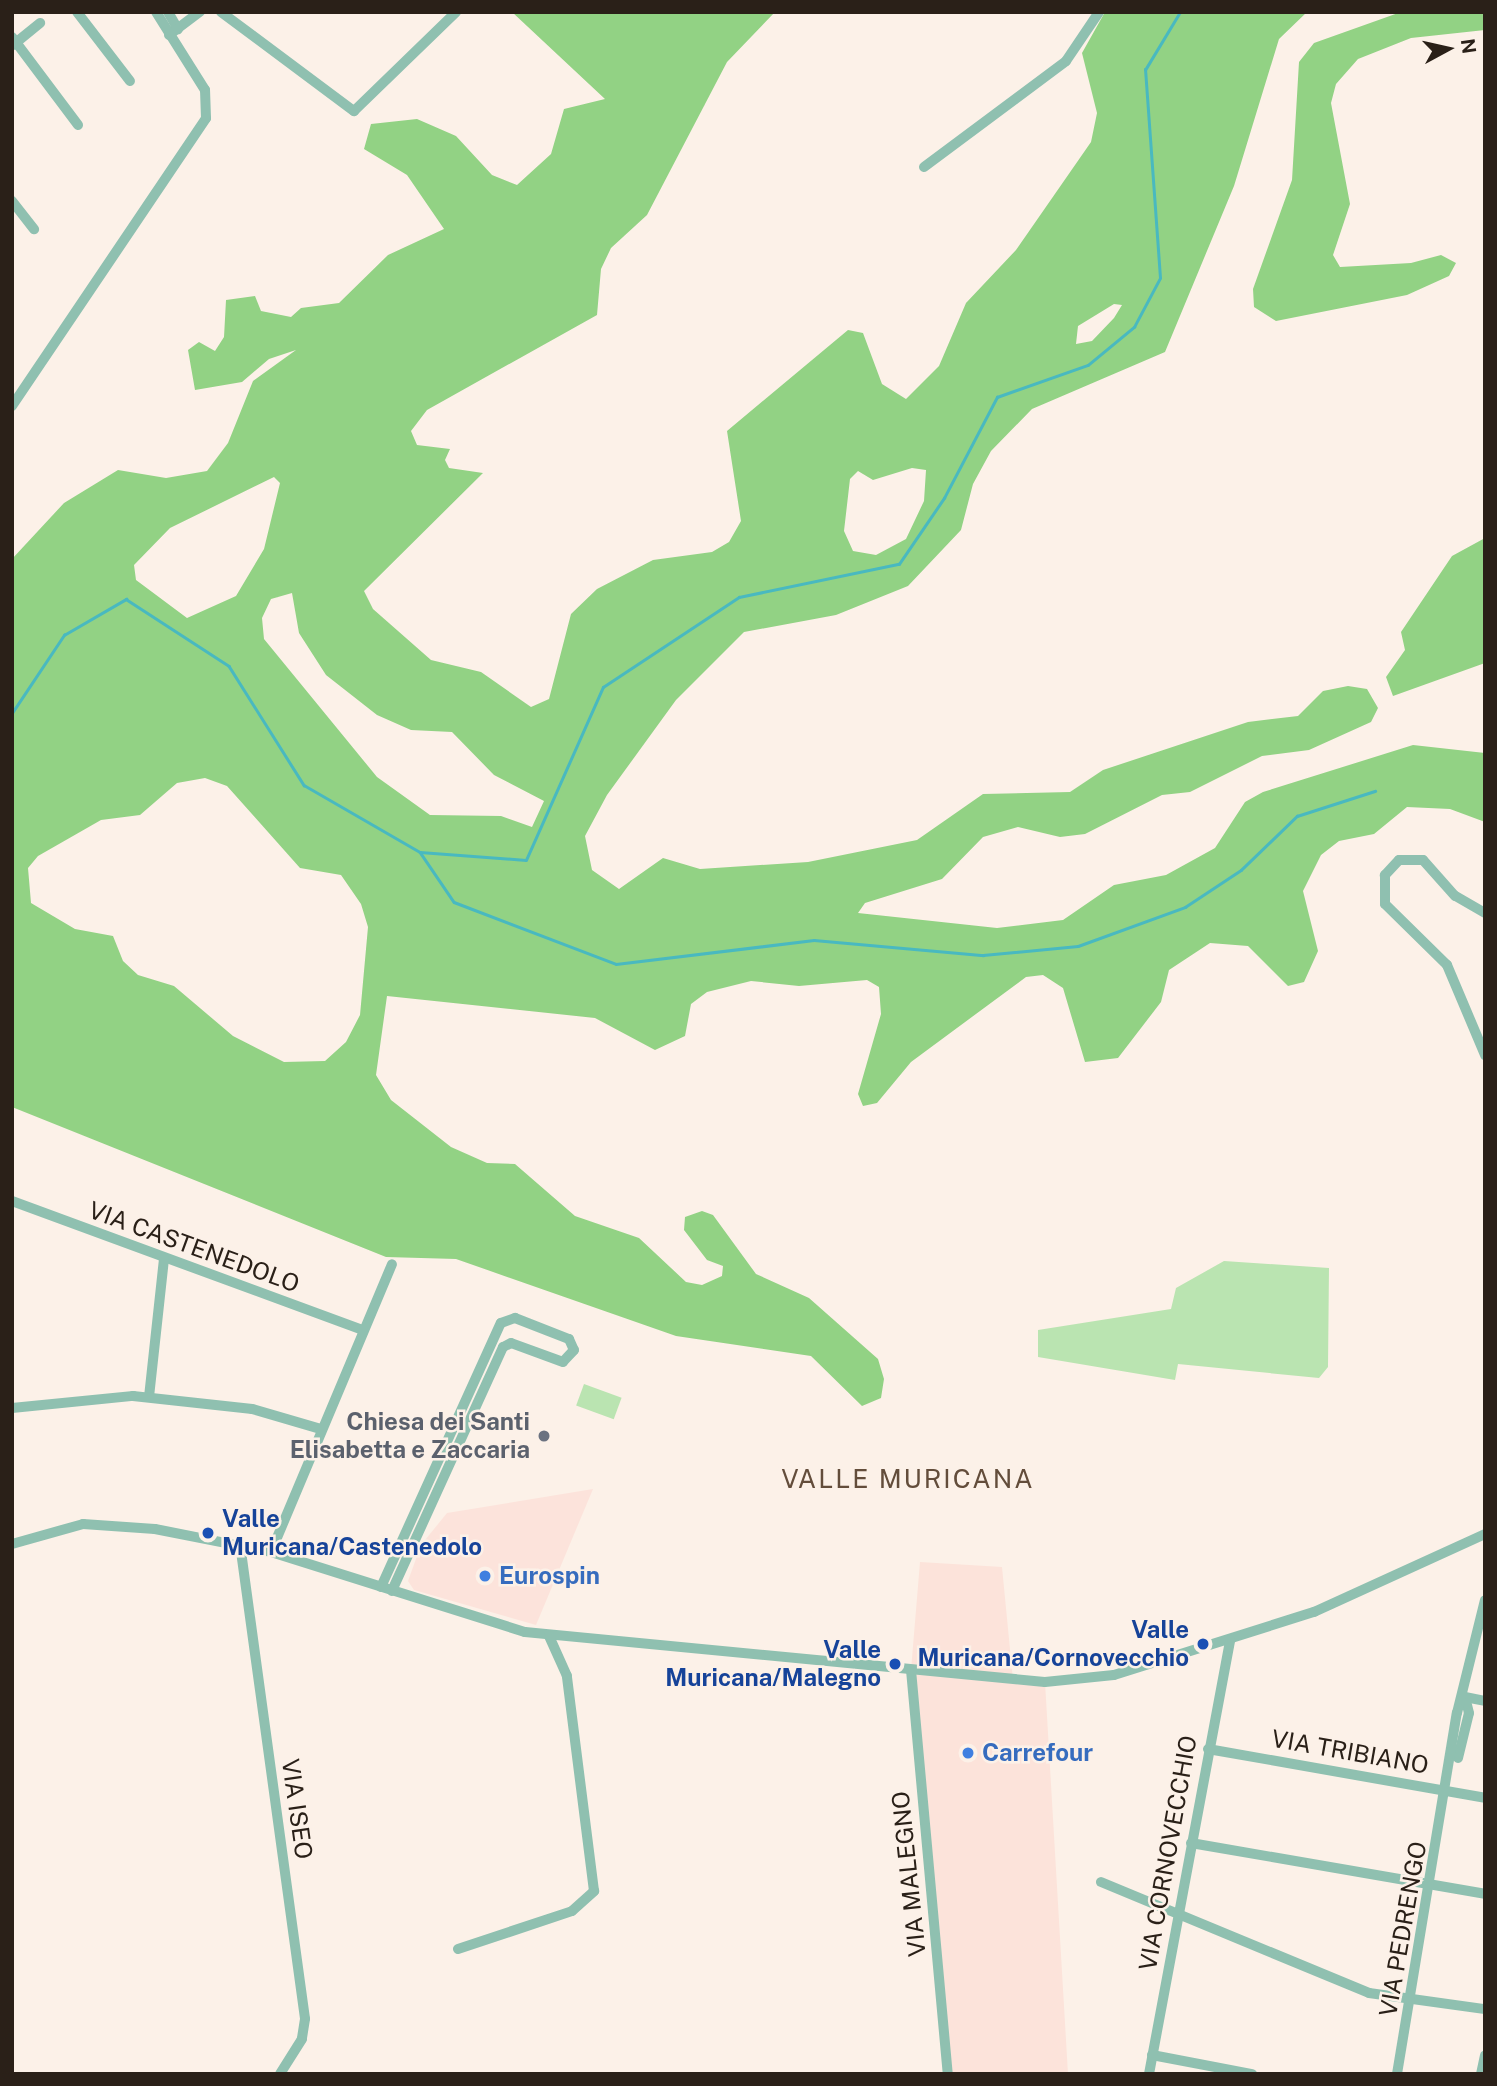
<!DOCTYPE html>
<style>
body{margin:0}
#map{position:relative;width:1497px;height:2086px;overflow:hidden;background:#fcf1e8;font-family:"Public Sans",sans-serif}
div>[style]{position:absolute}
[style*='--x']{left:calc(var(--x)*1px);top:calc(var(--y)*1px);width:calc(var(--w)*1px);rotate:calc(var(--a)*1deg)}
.commercial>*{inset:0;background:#fce3db}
.industrial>*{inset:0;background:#fce3da}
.green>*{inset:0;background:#bae4b1;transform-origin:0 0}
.forest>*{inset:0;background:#92d284}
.stream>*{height:2.5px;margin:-1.25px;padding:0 1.25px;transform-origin:1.25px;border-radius:1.25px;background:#49b9c0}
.minor>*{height:10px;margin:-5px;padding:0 5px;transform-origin:5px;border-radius:5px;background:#8fc0b0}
.dots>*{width:19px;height:19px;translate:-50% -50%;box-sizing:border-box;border:4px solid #fcf1e8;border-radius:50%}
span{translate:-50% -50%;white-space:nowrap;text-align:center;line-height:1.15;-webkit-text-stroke:5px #fcf1e8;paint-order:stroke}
.street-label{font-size:24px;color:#2a2018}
.worship-label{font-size:24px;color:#5b616d;font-weight:700}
.right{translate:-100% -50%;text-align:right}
.transit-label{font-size:24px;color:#164399;font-weight:700}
.left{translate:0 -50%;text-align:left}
.shop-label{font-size:24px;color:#366cbe;font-weight:700}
.neighbourhood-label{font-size:26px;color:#634d3b;letter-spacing:2px}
.frame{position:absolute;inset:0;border:14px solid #2a2018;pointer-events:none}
.north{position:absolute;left:1413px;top:14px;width:70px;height:70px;-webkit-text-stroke:5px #fcf1e8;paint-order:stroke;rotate:82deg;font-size:19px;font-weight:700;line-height:28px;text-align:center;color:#2a2018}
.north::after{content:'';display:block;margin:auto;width:24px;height:32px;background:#2a2018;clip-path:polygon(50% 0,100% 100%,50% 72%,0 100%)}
</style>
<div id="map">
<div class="commercial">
<div style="clip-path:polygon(593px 1489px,536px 1625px,414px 1590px,408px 1581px,421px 1545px,447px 1513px)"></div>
</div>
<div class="industrial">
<div style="clip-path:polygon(920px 1562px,1002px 1567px,1013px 1680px,1045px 1682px,1068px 2074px,948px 2074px,911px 1670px)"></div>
</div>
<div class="green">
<div style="clip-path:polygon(1224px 1261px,1329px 1268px,1328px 1367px,1319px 1378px,1178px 1364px,1175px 1380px,1038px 1357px,1038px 1330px,1171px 1309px,1176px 1288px)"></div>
<div style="left:584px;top:1384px;width:40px;height:23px;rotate:20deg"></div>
</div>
<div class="forest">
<div style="clip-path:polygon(evenodd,512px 12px,775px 12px,727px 62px,647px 215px,611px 248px,601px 269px,597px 315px,427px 410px,411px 431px,417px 445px,450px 449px,445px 460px,449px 468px,483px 473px,364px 591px,373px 609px,431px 660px,481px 672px,531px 707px,549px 699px,571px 614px,597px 589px,653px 560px,712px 552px,729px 542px,741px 521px,727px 431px,848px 330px,863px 333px,882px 384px,906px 399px,939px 366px,966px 303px,1016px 250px,1091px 142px,1097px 113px,1082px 53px,1105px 12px,1307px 12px,1279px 39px,1234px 186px,1165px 352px,1032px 409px,991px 451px,973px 484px,961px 530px,908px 586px,836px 615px,744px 632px,676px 700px,607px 795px,585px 836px,592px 870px,619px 889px,663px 858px,700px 869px,808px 862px,917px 840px,983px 794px,1070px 792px,1103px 770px,1248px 722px,1298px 716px,1323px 691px,1348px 686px,1367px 689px,1378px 708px,1371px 722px,1309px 750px,1262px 756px,1190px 792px,1162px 795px,1085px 834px,1060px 837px,1018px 827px,983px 837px,942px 879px,865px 903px,858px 913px,997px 928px,1063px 920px,1114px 885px,1166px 875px,1215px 848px,1245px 802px,1263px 792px,1413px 745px,1485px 753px,1485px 822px,1450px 809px,1407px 807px,1374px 834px,1339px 841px,1321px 855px,1303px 891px,1318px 951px,1304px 982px,1288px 986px,1248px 946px,1210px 943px,1169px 970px,1161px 1002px,1118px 1058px,1085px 1062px,1063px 988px,1043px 975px,1026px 977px,911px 1062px,877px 1103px,863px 1106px,858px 1094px,881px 1014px,879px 987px,867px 980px,799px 986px,751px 981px,707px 992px,691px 1004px,685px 1036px,655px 1050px,595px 1018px,387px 996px,376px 1075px,391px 1100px,451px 1147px,487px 1163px,515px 1164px,575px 1216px,639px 1238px,686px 1282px,702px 1285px,722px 1276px,723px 1266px,707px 1260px,684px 1230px,685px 1217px,702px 1211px,713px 1215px,756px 1274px,809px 1298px,878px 1359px,884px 1379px,881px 1398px,862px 1406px,811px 1356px,676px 1336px,456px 1259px,386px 1257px,12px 1107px,12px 559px,64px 503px,118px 470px,166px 478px,207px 471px,228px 443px,253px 381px,296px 350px,269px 359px,242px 382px,195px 390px,188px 350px,199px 342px,215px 351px,224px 337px,226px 300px,255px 296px,261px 311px,291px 317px,301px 308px,339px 303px,388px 255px,444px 229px,407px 175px,364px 149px,371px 124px,417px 119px,456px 136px,492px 175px,517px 185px,551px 154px,564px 109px,605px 99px,512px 12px,1114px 304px,1122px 305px,1114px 318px,1092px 341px,1076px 344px,1078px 326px,1114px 304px,512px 12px,912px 468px,926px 470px,924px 501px,906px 539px,876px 555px,853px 551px,844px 531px,850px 479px,858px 471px,873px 480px,912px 468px,512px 12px,274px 477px,280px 483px,264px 549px,236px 596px,187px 618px,136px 580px,134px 565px,170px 528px,274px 477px,512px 12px,292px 593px,299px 633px,326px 675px,377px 715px,411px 730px,452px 732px,494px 775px,544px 801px,532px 827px,501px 816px,430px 815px,377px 777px,264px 639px,262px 618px,271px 599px,292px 593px,512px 12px,205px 778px,227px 786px,300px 868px,341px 875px,361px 904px,368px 927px,360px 1015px,346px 1042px,325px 1061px,284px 1062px,233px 1036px,174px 986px,138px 975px,123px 961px,113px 936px,75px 929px,31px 903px,28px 868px,38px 856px,101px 820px,140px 815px,177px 783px,205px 778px)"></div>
<div style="clip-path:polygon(1401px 12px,1485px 12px,1485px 30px,1411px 38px,1358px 59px,1336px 84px,1331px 103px,1350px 204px,1333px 255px,1340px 267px,1411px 263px,1441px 255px,1456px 263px,1449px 276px,1407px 295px,1276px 321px,1254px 307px,1253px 289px,1292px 180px,1299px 62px,1314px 43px)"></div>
<div style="clip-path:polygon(1485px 538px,1485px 663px,1393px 696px,1386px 677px,1405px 650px,1401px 632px,1452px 556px)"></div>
</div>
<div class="stream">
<div style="--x:12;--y:713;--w:94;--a:-56.3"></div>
<div style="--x:64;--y:635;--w:72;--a:-30.1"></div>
<div style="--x:126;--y:599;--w:123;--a:33"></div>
<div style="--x:229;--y:666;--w:141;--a:57.8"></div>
<div style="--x:304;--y:785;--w:134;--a:30"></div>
<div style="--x:420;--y:852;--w:106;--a:4.3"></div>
<div style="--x:526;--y:860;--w:189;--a:-66"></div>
<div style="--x:603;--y:687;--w:163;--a:-33.5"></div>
<div style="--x:739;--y:597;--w:163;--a:-11.7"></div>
<div style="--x:899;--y:564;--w:80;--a:-55.7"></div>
<div style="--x:944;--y:498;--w:114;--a:-62.3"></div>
<div style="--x:997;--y:397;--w:96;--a:-19.4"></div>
<div style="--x:1088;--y:365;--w:60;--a:-39.6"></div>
<div style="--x:1134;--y:327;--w:55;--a:-62"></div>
<div style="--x:1160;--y:278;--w:209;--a:-94.1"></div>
<div style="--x:1145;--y:70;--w:68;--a:-58.9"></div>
<div style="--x:420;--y:852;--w:60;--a:55.8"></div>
<div style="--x:454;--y:902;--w:173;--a:20.9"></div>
<div style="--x:616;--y:964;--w:199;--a:-6.9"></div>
<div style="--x:814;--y:940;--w:170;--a:5.1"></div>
<div style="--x:983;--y:955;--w:95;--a:-5.4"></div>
<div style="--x:1078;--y:946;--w:114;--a:-20"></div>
<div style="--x:1185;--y:907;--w:67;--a:-33.5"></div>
<div style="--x:1241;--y:870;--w:78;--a:-44"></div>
<div style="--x:1297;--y:816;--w:82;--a:-17.8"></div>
</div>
<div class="minor">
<div style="--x:77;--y:12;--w:87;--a:52.5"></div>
<div style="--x:168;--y:12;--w:20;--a:60"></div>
<div style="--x:221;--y:12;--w:166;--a:36.7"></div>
<div style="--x:354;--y:111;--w:142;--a:-44.1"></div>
<div style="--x:169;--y:35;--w:39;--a:-37"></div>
<div style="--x:12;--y:37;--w:110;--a:53.1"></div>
<div style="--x:13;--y:45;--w:35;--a:-39"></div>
<div style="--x:924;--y:167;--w:177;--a:-36.7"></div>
<div style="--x:1066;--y:61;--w:59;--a:-56"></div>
<div style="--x:12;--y:201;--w:36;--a:52"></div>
<div style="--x:12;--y:406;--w:347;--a:-56"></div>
<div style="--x:206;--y:118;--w:28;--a:-92"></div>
<div style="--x:205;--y:90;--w:92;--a:-122.1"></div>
<div style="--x:1485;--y:913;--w:34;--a:-150"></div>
<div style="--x:1455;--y:896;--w:48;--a:-131.6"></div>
<div style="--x:1423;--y:860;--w:24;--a:180"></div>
<div style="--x:1399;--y:860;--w:21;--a:133"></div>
<div style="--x:1385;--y:875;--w:29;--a:90"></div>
<div style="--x:1385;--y:904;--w:87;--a:44.5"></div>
<div style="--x:1447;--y:965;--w:98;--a:67.1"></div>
<div style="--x:12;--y:1201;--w:374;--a:20.2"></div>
<div style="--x:149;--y:1397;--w:139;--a:-83.8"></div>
<div style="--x:12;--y:1408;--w:122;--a:-5.7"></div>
<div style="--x:133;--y:1396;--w:120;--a:6.2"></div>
<div style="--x:252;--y:1409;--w:72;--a:16.2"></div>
<div style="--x:12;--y:1544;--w:74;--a:-15.7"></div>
<div style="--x:83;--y:1524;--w:72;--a:4"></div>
<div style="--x:155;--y:1529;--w:118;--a:11.2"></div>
<div style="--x:271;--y:1552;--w:266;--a:17.5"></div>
<div style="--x:525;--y:1632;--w:522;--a:5.49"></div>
<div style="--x:1045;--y:1682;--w:69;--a:-5.8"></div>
<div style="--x:1114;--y:1675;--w:210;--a:-17.5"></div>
<div style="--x:1314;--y:1612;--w:188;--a:-24.5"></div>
<div style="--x:240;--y:1544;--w:479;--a:82.2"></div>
<div style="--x:305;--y:2019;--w:20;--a:99"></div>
<div style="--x:302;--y:2039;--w:41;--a:122.2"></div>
<div style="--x:271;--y:1552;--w:312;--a:-67.2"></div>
<div style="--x:381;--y:1587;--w:290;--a:-65.6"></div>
<div style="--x:501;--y:1323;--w:15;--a:-20"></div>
<div style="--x:515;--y:1318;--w:58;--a:21.3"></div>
<div style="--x:569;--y:1339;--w:12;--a:66"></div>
<div style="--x:574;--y:1350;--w:16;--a:133"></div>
<div style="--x:563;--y:1362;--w:55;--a:-159.9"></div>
<div style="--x:511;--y:1343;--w:9;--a:153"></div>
<div style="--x:503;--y:1347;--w:268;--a:114.5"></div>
<div style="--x:911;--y:1670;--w:406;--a:84.8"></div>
<div style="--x:1465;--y:1697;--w:20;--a:11"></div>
<div style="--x:1208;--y:1749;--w:281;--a:10"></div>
<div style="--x:1458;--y:1758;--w:46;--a:-76.3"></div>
<div style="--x:1469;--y:1713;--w:16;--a:-104"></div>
<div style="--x:1191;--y:1843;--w:298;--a:9.8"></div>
<div style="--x:1101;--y:1882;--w:290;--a:22.5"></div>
<div style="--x:1369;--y:1993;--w:117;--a:7.9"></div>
<div style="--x:458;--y:1949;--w:120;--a:-18.4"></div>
<div style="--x:572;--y:1911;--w:30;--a:-42"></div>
<div style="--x:594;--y:1891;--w:217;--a:-97.2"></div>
<div style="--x:567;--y:1676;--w:44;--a:-114.2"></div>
<div style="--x:1152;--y:2055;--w:102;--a:10.8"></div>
<div style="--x:1149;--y:2074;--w:441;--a:-79.4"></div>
<div style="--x:1397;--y:2074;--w:366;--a:-80.6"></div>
<div style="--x:1457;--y:1713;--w:116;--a:-76.1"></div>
<div style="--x:1481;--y:2074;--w:19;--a:-78"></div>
</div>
<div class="dots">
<div style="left:544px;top:1436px;background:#6b7280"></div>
<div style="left:208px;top:1533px;background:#1a4fb4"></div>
<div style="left:485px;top:1576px;background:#3f7fe0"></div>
<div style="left:1203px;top:1644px;background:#1a4fb4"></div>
<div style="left:895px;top:1664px;background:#1a4fb4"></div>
<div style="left:968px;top:1753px;background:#3f7fe0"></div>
</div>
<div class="street-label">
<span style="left:194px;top:1247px;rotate:20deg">VIA CASTENEDOLO</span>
<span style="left:1350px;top:1752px;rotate:10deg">VIA TRIBIANO</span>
<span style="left:297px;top:1809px;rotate:82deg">VIA ISEO</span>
<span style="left:1168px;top:1853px;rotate:-80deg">VIA CORNOVECCHIO</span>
<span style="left:909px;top:1874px;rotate:-96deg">VIA MALEGNO</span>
<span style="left:1403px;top:1929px;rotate:-80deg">VIA PEDRENGO</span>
</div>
<div class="worship-label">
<span class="right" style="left:530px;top:1436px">Chiesa dei Santi<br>Elisabetta e Zaccaria</span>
</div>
<div class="transit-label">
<span class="left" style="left:222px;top:1533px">Valle<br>Muricana/Castenedolo</span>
<span class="right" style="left:1189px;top:1644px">Valle<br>Muricana/Cornovecchio</span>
<span class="right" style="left:881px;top:1664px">Valle<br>Muricana/Malegno</span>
</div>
<div class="shop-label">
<span class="left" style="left:499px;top:1576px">Eurospin</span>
<span class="left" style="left:982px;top:1753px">Carrefour</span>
</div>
<div class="neighbourhood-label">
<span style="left:908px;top:1479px">VALLE MURICANA</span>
</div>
<div class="frame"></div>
<div class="north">N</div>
</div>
